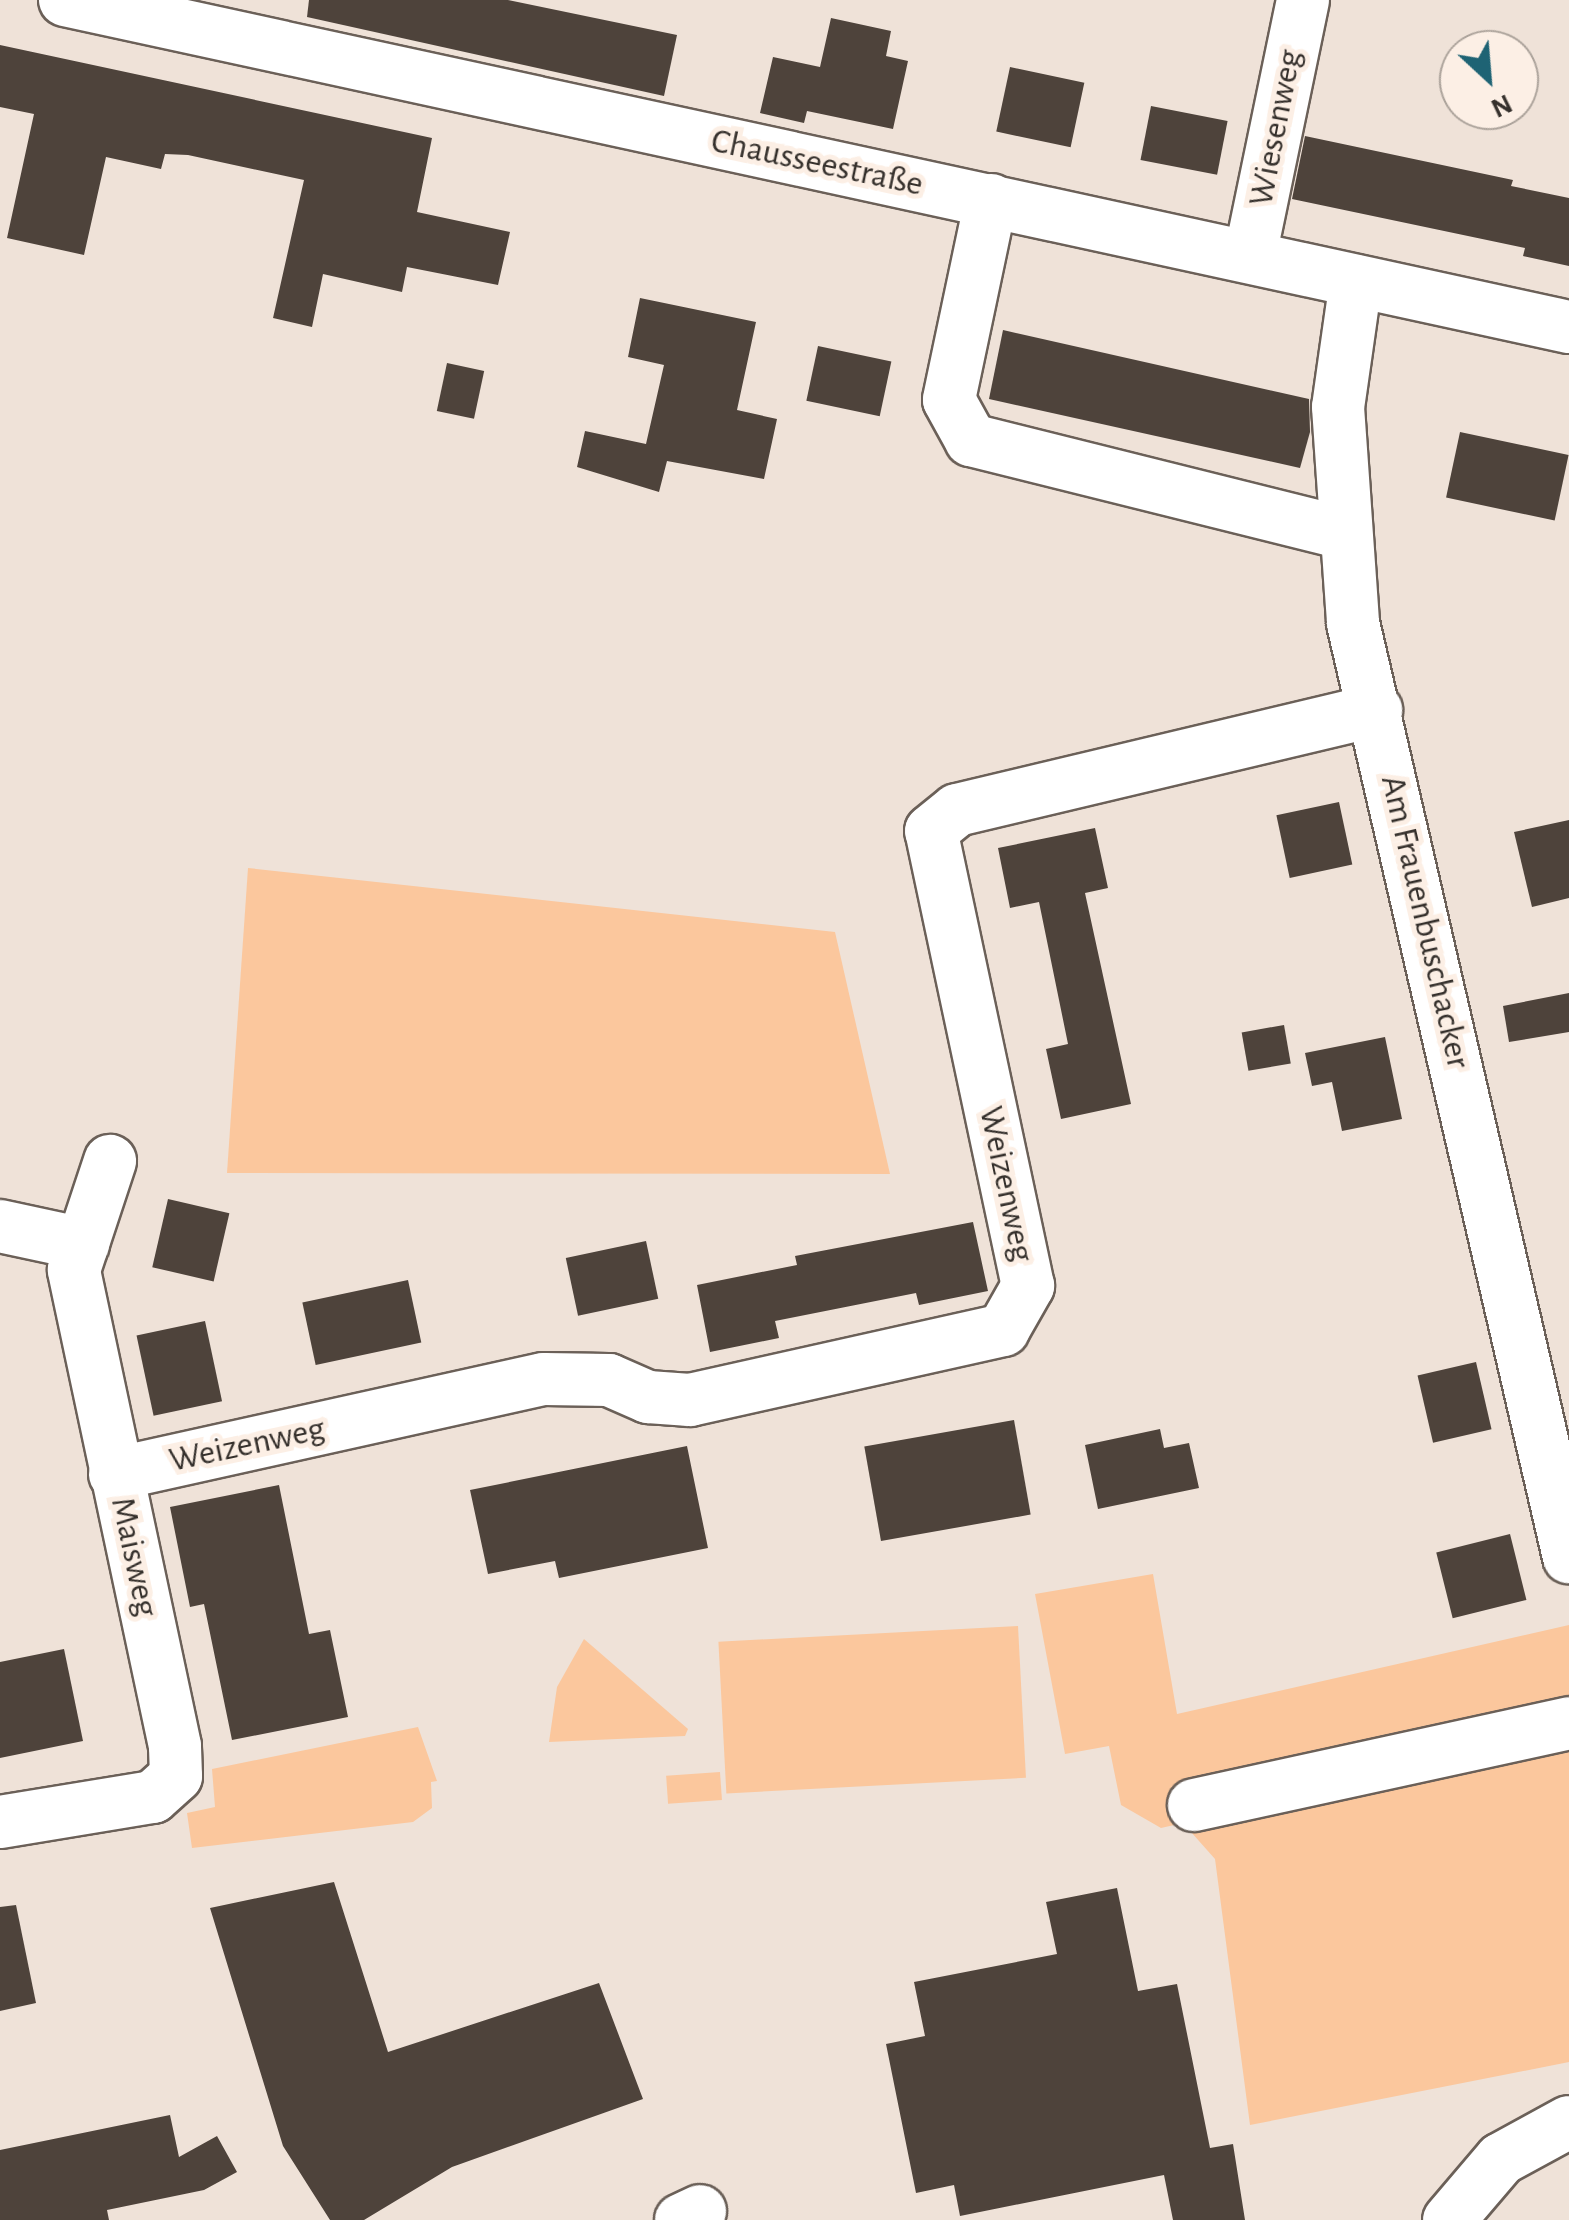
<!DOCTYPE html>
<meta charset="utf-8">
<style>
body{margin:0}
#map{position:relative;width:1569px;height:2220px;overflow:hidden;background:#efe2d8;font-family:"Alegreya Sans",sans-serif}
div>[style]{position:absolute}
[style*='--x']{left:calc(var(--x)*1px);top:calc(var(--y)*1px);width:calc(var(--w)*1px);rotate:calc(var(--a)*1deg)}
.green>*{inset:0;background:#fbc79d;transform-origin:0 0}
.building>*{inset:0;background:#4e433b;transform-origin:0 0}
.roads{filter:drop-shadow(2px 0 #6b6058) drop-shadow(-2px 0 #6b6058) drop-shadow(0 2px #6b6058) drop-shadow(0 -2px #6b6058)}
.minor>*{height:52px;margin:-26px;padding:0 26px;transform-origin:26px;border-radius:26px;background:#fff}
span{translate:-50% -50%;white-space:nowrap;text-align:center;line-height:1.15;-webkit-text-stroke:10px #fcefe5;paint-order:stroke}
.street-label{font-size:35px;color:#35302c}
.north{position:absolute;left:1439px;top:30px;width:100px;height:100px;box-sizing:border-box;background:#fcefe5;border:2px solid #aca39b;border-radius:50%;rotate:154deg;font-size:28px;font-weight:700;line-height:40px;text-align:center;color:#35302c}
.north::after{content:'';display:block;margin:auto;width:35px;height:45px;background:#1e6374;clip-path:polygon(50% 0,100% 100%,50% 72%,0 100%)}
</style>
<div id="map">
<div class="green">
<div style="clip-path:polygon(248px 868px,835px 932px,890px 1174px,227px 1173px)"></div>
<div style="clip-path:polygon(1153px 1574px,1177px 1714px,1569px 1625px,1569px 2062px,1250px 2125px,1215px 1859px,1183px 1823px,1161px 1828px,1121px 1805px,1109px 1746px,1065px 1754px,1035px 1594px)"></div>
<div style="left:1018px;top:1626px;width:152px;height:300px;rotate:87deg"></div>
<div style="clip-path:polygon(584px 1639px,688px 1729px,685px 1736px,549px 1742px,557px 1687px)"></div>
<div style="clip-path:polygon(418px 1727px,437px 1781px,431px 1782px,432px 1808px,413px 1822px,192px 1848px,187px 1813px,215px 1807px,212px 1769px)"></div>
<div style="left:720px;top:1772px;width:28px;height:54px;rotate:86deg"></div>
</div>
<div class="building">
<div style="clip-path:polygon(309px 0,508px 0,677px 35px,664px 96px,307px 17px)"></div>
<div style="clip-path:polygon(831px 18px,891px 31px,886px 56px,908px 61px,893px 129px,807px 111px,804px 123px,760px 113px,773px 57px,820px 67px)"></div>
<div style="clip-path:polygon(0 45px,432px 138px,417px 212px,510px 232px,498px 285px,407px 267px,402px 292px,323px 274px,312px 327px,273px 318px,304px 180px,188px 155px,165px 154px,161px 169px,106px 157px,84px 255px,7px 238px,34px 114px,0 107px)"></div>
<div style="left:1010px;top:67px;width:76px;height:66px;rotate:12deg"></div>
<div style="left:1151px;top:106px;width:78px;height:55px;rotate:11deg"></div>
<div style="clip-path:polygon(1305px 136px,1513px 180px,1511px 186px,1569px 198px,1569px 266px,1523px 256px,1525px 248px,1292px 199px)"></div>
<div style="clip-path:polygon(640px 298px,756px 322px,737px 410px,777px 419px,764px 479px,667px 461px,659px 492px,577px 467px,585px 431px,646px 444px,664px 365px,628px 357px)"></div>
<div style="clip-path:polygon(1003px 330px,1309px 399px,1310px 432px,1300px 468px,989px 399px)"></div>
<div style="left:818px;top:346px;width:75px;height:56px;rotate:12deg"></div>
<div style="left:447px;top:363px;width:38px;height:49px;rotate:12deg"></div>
<div style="left:1460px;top:432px;width:111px;height:67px;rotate:12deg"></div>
<div style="left:1339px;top:802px;width:64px;height:64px;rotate:78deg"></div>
<div style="clip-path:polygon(1569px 820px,1569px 898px,1532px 907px,1514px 832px)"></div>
<div style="clip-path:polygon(1095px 828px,1108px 888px,1085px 893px,1131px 1104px,1061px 1119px,1046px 1049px,1068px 1044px,1039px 902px,1010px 908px,998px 848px)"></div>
<div style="clip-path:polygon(1569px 993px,1569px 1032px,1509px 1042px,1503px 1006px)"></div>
<div style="left:1284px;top:1025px;width:39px;height:43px;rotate:80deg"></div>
<div style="clip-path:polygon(1385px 1037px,1402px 1119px,1342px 1131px,1332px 1082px,1312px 1086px,1305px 1053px)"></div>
<div style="left:168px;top:1199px;width:63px;height:70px;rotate:13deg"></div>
<div style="clip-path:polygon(973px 1222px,988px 1291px,919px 1305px,916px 1293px,775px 1321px,779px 1338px,710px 1352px,697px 1285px,797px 1265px,795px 1256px)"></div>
<div style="left:646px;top:1241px;width:59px;height:82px;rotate:78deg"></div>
<div style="left:408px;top:1280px;width:64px;height:108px;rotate:78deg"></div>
<div style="left:205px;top:1321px;width:82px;height:70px;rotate:78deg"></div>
<div style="left:1476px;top:1362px;width:69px;height:60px;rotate:77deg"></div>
<div style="left:1014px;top:1420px;width:96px;height:152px;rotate:80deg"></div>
<div style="clip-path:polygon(1160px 1429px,1164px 1448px,1189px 1443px,1199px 1488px,1098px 1509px,1085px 1445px)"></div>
<div style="clip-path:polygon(687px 1446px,708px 1548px,559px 1578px,555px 1561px,488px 1574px,470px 1490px)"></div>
<div style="clip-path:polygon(279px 1485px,309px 1634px,330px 1630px,348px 1717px,232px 1740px,204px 1604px,190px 1607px,170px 1507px)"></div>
<div style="left:1510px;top:1534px;width:68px;height:76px;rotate:76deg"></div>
<div style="clip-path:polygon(64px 1649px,83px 1741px,0 1758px,0 1662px)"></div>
<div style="clip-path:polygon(334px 1882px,388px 2052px,599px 1983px,643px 2099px,452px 2167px,364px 2220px,330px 2220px,283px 2146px,210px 1908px)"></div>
<div style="clip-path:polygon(1117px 1888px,1138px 1991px,1177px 1984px,1210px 2148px,1233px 2144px,1245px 2220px,1173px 2220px,1164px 2175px,960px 2216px,954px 2185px,916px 2193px,886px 2044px,925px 2036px,914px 1982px,1057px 1954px,1046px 1902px)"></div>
<div style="clip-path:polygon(16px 1905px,36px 2003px,0 2011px,0 1907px)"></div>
<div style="clip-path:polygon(170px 2115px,179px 2157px,217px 2136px,237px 2172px,204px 2190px,107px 2210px,109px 2220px,0 2220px,0 2150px)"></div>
</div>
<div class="roads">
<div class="minor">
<div style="--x:65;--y:0;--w:1539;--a:12.27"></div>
<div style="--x:991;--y:200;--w:204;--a:101.9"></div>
<div style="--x:949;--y:400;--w:46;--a:61.2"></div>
<div style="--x:971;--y:440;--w:384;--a:14"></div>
<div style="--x:1250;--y:256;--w:261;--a:-78.3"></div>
<div style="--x:1356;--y:281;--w:127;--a:98.1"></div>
<div style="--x:1338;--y:407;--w:217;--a:86"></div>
<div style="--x:1353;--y:623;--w:959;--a:76.98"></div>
<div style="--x:0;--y:1226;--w:85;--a:12.2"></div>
<div style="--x:115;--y:1474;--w:439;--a:-12.5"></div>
<div style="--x:544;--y:1379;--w:65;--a:0.9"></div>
<div style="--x:609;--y:1380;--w:43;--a:23.6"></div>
<div style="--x:648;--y:1397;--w:42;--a:4.1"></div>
<div style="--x:690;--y:1400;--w:321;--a:-12.6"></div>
<div style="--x:1003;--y:1330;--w:51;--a:-60.4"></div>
<div style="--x:1028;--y:1286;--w:465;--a:-102"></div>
<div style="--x:931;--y:831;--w:33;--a:-39"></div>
<div style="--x:957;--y:810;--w:431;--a:-13.4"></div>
<div style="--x:1194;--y:1805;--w:384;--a:-12.3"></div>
<div style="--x:0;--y:1822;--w:155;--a:-9.3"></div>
<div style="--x:153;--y:1797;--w:31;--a:-42"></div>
<div style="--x:176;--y:1776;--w:30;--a:-92"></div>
<div style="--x:175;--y:1746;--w:487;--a:-102"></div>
<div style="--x:74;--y:1270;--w:115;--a:-71.7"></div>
<div style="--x:681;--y:2220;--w:21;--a:-25"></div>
<div style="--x:1449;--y:2220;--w:80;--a:-49.6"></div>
<div style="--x:1501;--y:2159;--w:77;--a:-28.6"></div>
</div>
</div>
<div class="street-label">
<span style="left:1276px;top:128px;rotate:-79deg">Wiesenweg</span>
<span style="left:817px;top:163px;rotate:12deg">Chausseestraße</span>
<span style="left:1425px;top:922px;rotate:77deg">Am Frauenbuschacker</span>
<span style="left:1006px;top:1184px;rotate:78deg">Weizenweg</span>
<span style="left:247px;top:1445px;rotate:-12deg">Weizenweg</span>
<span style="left:134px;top:1557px;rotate:78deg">Maisweg</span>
</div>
<div class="north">N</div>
</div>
